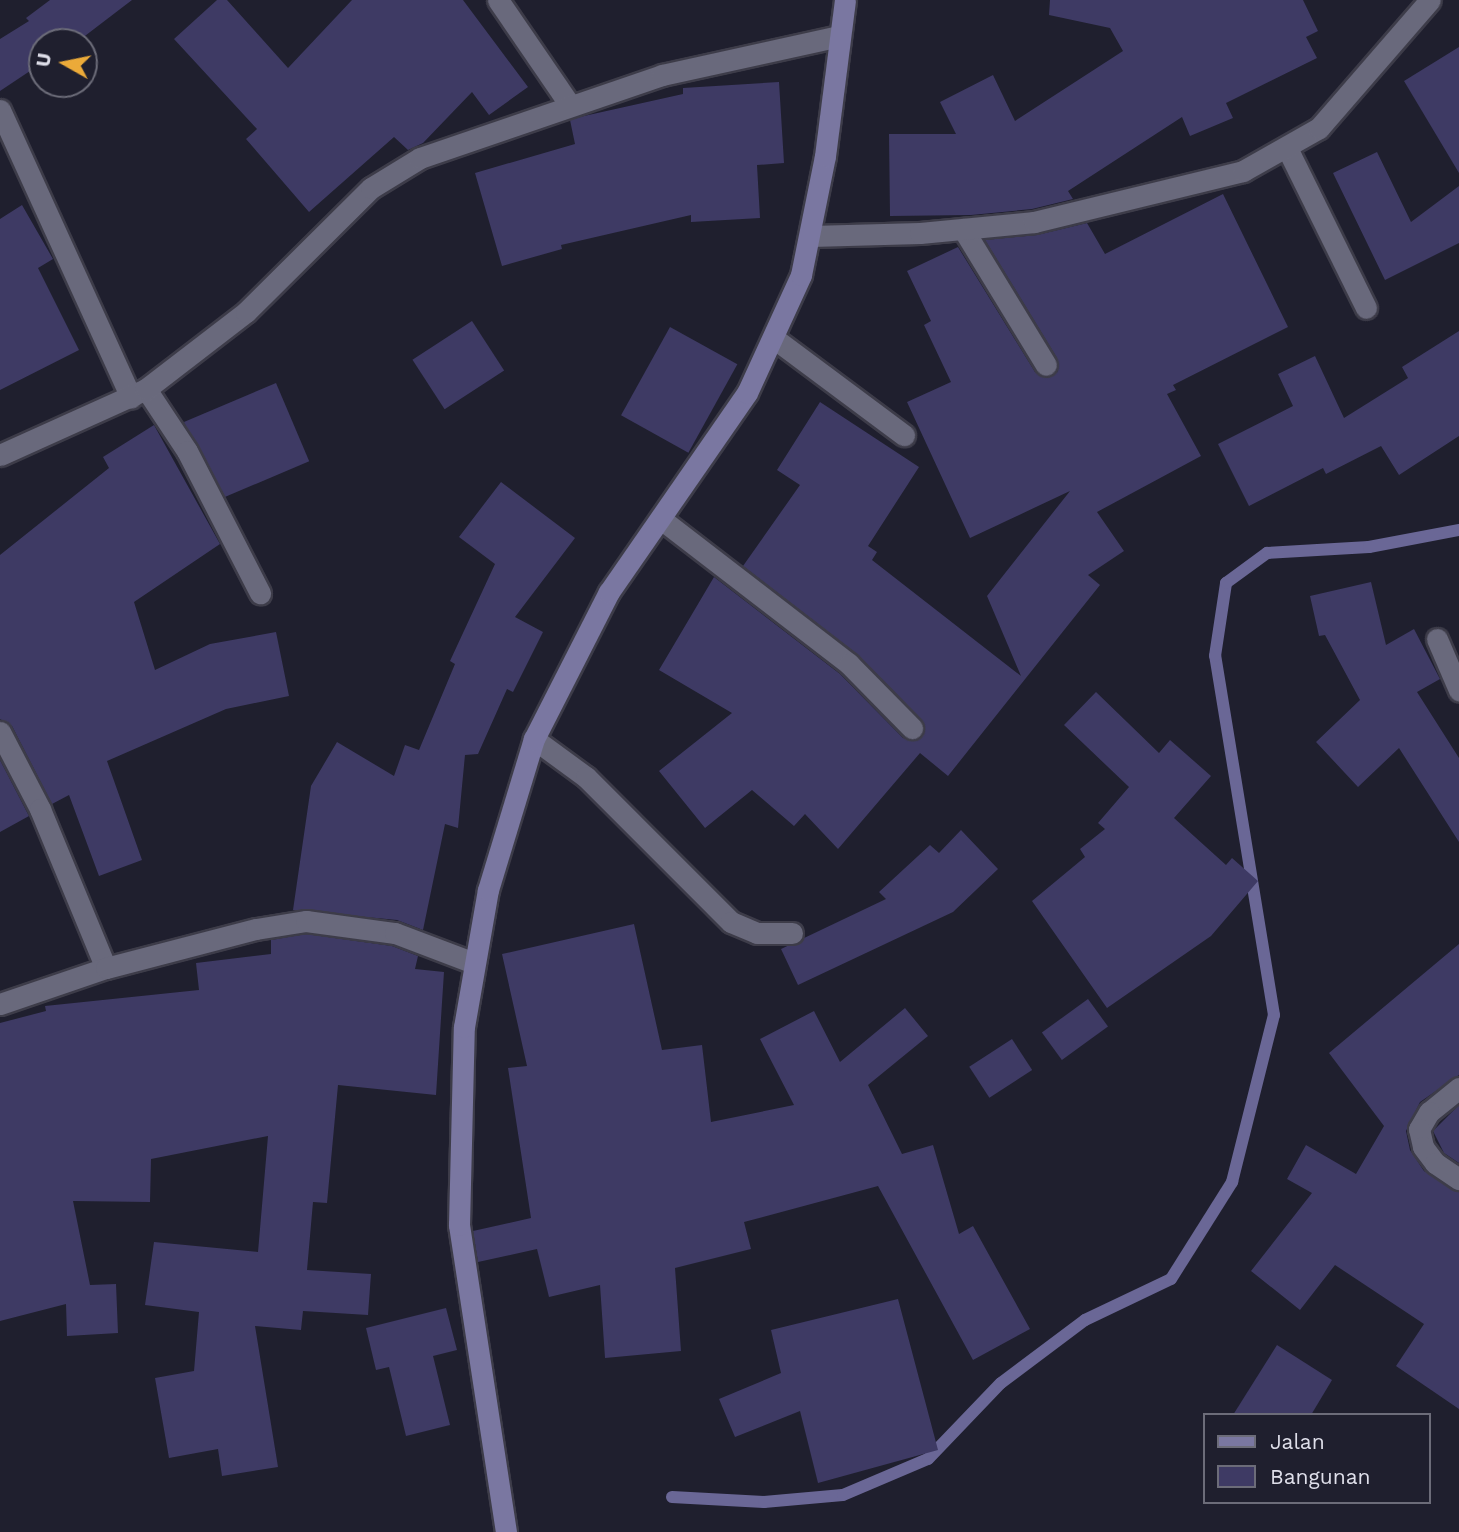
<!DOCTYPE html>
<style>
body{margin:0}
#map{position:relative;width:1459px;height:1532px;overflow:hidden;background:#1f1f2e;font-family:"Work Sans",sans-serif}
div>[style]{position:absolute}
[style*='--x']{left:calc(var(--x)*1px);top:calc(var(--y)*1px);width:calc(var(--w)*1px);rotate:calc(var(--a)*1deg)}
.stream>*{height:12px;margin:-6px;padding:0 6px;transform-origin:6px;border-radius:6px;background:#6a6796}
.building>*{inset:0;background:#3e3a64;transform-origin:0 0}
.roads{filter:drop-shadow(2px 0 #3d3c49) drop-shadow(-2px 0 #3d3c49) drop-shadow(0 2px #3d3c49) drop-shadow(0 -2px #3d3c49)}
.street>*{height:21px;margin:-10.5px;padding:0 10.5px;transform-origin:10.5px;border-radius:10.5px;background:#69697c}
.secondary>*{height:21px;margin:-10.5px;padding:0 10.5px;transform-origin:10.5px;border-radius:10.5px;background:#7a77a1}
span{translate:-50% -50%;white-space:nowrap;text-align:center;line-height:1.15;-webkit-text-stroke:5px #1f1f2e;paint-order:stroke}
.legend{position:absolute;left:1203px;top:1413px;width:228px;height:91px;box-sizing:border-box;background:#1f1f2e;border:2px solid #6c6c79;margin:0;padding:9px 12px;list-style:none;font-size:21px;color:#dfdfea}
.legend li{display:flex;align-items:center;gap:14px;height:35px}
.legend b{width:35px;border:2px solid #6c6c79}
.north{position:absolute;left:28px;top:28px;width:70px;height:70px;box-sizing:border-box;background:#1f1f2e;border:2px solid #6c6c79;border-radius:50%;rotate:279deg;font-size:19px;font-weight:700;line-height:28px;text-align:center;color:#dfdfea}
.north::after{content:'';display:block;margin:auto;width:24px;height:32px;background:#ebaa39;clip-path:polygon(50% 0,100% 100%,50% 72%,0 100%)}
</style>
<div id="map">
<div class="stream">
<div style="--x:672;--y:1497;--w:92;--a:3.1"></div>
<div style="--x:764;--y:1502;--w:79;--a:-5.1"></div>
<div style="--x:843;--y:1495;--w:92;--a:-23"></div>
<div style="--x:928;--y:1459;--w:105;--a:-46.2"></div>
<div style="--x:1001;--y:1383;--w:105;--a:-36.9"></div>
<div style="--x:1085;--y:1320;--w:95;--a:-25.5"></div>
<div style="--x:1171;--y:1279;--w:115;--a:-57.8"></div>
<div style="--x:1232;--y:1182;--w:172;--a:-75.9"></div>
<div style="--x:1274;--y:1015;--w:364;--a:-99.3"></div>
<div style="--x:1215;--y:656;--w:74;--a:-81.4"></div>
<div style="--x:1226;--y:583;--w:51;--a:-36.2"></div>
<div style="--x:1267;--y:553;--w:102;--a:-3.4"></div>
<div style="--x:1369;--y:547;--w:92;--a:-10.7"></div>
</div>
<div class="building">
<div style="clip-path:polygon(50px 0,132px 0,77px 42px,42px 42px,42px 63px,0 91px,0 39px,29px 21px,26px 18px)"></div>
<div style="clip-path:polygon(217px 0,227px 0,288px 68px,352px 0,463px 0,528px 87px,489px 115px,472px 92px,423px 143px,408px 150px,394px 137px,309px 212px,246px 139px,257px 129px,174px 39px)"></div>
<div style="clip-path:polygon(1050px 0,1303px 0,1318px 31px,1306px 37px,1317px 58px,1226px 103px,1233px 118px,1190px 136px,1182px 117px,1068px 191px,1073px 199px,1032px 209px,971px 215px,890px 216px,889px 134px,956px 134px,940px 102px,993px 75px,1015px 121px,1123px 51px,1110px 28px,1049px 15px)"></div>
<div style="clip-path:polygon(1459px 47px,1459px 173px,1404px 81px)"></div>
<div style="clip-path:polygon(779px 82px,784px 163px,757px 165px,760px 218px,691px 222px,691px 215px,561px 245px,562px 249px,502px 266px,475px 173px,575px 144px,570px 120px,584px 116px,683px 94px,683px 88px)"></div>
<div style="clip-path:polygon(1377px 152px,1411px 222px,1459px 186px,1459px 243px,1385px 280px,1333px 173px)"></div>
<div style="clip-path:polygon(1223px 194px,1288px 327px,1173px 385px,1176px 390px,1167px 394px,1201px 456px,1097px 512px,1124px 551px,1088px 575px,1100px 585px,948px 776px,920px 753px,838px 849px,805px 814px,794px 826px,752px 790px,705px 828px,659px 771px,732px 713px,659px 670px,714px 577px,840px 674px,903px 738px,916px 740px,925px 731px,921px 719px,858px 655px,743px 566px,800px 485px,777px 470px,820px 402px,919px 467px,868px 546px,877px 552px,872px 560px,1021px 676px,987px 596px,1070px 491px,970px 538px,907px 402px,951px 382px,924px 325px,931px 321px,907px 271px,958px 247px,1035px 372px,1047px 378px,1058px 371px,1057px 358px,985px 240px,1037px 235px,1087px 223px,1105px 254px)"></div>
<div style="clip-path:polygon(22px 205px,53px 259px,38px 268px,79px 350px,0 390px,0 219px)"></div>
<div style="left:472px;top:321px;width:59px;height:71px;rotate:57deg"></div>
<div style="left:670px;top:327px;width:77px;height:101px;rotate:29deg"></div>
<div style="clip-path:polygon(1459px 331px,1459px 436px,1399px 475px,1381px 446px,1326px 474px,1323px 468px,1249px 506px,1218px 444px,1293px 406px,1278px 374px,1315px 356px,1344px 418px,1408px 378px,1402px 367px)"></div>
<div style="left:276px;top:383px;width:85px;height:100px;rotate:67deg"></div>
<div style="clip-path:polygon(154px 425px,220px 544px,134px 602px,155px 670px,210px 644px,276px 632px,289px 696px,226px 709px,107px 761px,142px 860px,99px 876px,69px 795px,52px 804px,12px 726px,0 719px,0 555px,109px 468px,103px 457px)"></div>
<div style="clip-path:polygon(501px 482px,575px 538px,515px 617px,543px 632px,513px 692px,507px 689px,478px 754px,465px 755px,458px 828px,445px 824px,423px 930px,397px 920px,293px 910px,311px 786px,337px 742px,394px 776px,405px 745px,419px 750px,455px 664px,450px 661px,495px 564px,459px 537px)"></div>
<div style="clip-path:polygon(1371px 582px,1386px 645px,1414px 629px,1440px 679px,1417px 692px,1459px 758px,1459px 842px,1399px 748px,1358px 787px,1316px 742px,1360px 700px,1325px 635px,1319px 636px,1310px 596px)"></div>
<div style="clip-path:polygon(1096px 692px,1159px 753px,1170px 740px,1211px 776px,1174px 818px,1226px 865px,1232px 858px,1258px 881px,1211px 936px,1107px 1008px,1032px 901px,1085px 857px,1080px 849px,1105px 829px,1098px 823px,1129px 787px,1064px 725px)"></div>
<div style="clip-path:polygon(0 760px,29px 816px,0 832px)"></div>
<div style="clip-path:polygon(961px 830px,998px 869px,953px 912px,798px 985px,781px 949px,886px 899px,879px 892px,930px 845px,939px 853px)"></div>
<div style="clip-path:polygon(634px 924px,662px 1050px,702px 1045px,711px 1122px,794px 1105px,760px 1039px,814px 1011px,840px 1062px,905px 1008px,928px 1036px,868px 1085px,902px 1154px,933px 1145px,959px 1234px,973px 1226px,1030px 1329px,973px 1360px,878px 1186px,744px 1222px,751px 1249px,675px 1268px,681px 1351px,605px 1358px,600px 1285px,549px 1297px,537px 1249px,478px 1262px,473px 1231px,531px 1218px,508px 1068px,527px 1066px,502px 954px)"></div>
<div style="clip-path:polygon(306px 934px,392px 946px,418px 956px,415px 969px,444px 972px,436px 1095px,338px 1085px,327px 1203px,313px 1202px,307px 1270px,371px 1274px,368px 1315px,303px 1311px,301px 1330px,255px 1326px,278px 1467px,222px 1476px,218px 1449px,169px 1458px,155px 1378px,194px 1371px,199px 1312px,145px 1305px,154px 1242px,258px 1252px,268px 1136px,151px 1159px,150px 1202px,73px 1201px,90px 1285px,116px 1284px,118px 1333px,67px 1336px,66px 1304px,0 1321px,0 1023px,46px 1011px,45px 1006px,199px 990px,196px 963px,271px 954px,271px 940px)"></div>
<div style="clip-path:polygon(1459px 944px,1459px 1075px,1420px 1102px,1406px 1131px,1410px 1150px,1424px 1171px,1459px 1192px,1459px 1409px,1396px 1366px,1424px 1324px,1335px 1265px,1300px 1310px,1251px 1271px,1312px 1193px,1287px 1179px,1306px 1145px,1356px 1174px,1384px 1126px,1329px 1053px)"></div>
<div style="left:1088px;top:999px;width:34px;height:57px;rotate:54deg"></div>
<div style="left:1012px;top:1039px;width:37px;height:51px;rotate:57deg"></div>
<div style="clip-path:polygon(1459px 1105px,1459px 1163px,1444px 1153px,1433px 1131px)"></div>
<div style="clip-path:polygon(898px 1299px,938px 1450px,818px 1483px,800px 1411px,735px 1437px,719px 1399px,781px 1373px,771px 1330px)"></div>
<div style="clip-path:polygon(446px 1308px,457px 1350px,433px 1356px,450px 1425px,406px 1436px,389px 1367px,376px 1370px,366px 1328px)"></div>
<div style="clip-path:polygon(1277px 1345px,1332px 1380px,1311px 1415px,1233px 1415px)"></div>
</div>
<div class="roads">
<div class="street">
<div style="--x:498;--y:0;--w:127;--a:55.6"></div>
<div style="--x:0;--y:110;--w:316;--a:65.5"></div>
<div style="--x:1288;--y:150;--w:176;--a:63.7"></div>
<div style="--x:963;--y:229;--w:159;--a:58.6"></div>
<div style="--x:811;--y:236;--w:109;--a:-1.6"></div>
<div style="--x:920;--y:233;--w:115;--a:-5.5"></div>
<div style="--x:1034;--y:222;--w:215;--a:-13.7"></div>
<div style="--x:1243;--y:171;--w:87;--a:-29.5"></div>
<div style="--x:1319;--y:128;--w:169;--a:-49.1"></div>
<div style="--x:775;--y:339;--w:161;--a:36.7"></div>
<div style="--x:146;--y:389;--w:74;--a:56.5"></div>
<div style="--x:187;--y:451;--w:160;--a:62.8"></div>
<div style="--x:0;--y:455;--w:160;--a:-24.3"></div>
<div style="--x:146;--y:389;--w:126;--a:-37.6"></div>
<div style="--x:246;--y:312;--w:176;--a:-44.8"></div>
<div style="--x:371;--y:188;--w:57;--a:-31.5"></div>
<div style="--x:420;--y:158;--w:256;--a:-18.9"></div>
<div style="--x:662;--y:75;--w:181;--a:-12.4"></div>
<div style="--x:661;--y:519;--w:237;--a:37.6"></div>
<div style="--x:849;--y:664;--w:90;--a:45.5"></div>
<div style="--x:1437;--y:639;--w:56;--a:66.7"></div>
<div style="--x:0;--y:732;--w:87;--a:62.5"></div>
<div style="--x:40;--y:809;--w:172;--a:67.5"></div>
<div style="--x:534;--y:739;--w:64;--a:36.2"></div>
<div style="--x:586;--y:777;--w:205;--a:45"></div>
<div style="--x:731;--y:922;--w:28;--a:23"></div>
<div style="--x:757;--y:933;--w:35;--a:0"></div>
<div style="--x:0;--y:1004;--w:112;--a:-18.8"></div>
<div style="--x:106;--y:968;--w:155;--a:-14.6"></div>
<div style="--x:256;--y:929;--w:51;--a:-9.1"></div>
<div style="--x:306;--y:921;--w:90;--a:7.7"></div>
<div style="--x:395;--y:933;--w:85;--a:20.8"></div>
<div style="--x:1459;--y:1088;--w:38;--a:141"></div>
<div style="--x:1429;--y:1112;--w:20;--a:120"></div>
<div style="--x:1419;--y:1129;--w:18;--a:77"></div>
<div style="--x:1423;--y:1147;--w:20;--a:53"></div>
<div style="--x:1435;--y:1163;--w:29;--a:34"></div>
</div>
<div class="secondary">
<div style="--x:506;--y:1532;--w:311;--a:-98.7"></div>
<div style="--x:459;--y:1225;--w:198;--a:-88.6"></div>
<div style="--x:464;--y:1027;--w:139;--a:-80.1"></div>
<div style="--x:488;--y:890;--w:158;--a:-73.1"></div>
<div style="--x:534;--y:739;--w:165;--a:-63"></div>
<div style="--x:609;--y:592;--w:242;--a:-55.3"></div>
<div style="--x:747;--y:393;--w:130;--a:-65.4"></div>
<div style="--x:801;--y:275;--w:121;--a:-78.6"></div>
<div style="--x:825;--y:156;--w:157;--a:-82.7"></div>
</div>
</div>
<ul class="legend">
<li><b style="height:9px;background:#7a77a1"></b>Jalan</li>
<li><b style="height:19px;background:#3e3a64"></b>Bangunan</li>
</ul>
<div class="north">U</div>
</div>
